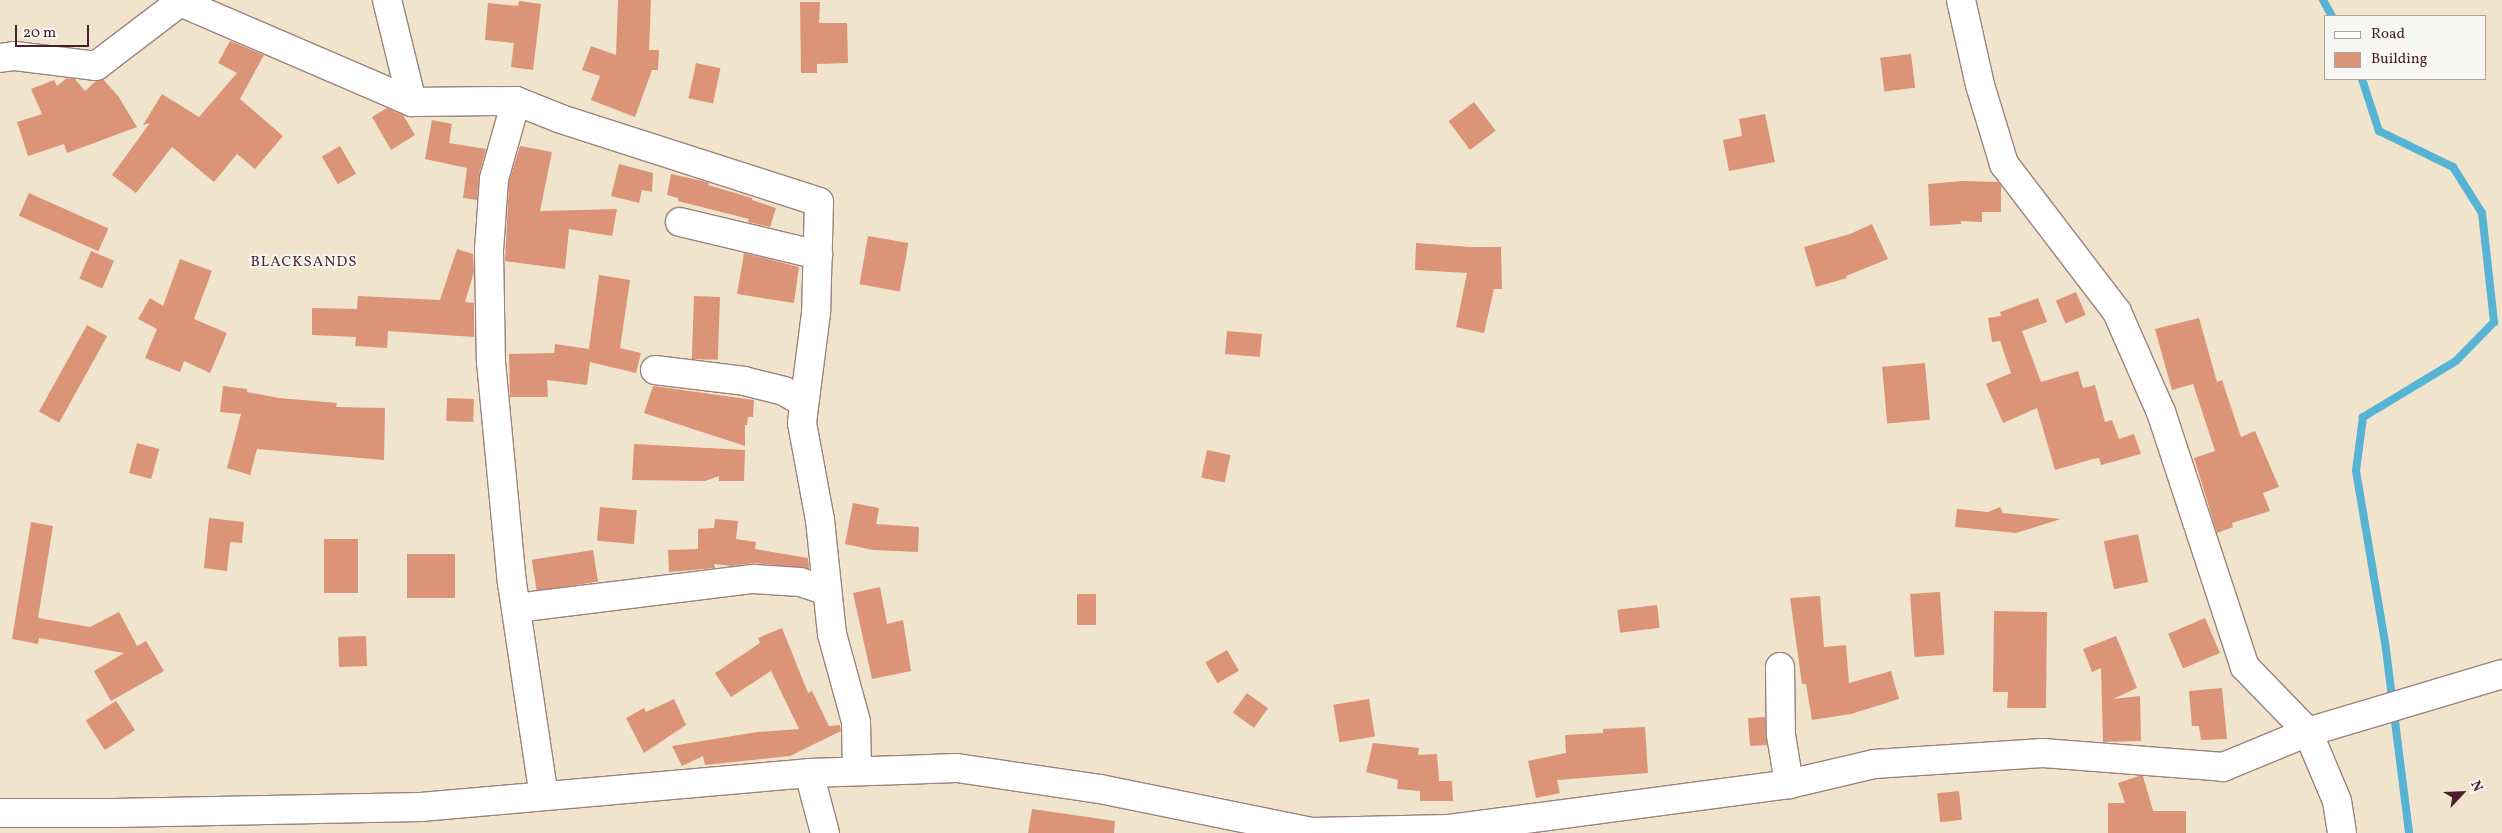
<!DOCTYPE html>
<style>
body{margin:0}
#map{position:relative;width:2502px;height:833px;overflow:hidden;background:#f1e4cd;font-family:Vollkorn,serif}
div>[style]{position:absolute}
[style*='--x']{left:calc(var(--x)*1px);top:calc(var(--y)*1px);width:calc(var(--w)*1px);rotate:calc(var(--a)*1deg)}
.stream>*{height:8px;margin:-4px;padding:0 4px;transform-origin:4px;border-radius:4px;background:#56b3d4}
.building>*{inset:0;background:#dc9479;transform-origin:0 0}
.roads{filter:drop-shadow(1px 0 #9e827c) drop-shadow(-1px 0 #9e827c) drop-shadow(0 1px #9e827c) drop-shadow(0 -1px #9e827c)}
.minor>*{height:28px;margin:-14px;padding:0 14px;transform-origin:14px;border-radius:14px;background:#fff}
span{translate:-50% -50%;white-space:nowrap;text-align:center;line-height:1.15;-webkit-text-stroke:4px #f6f6f2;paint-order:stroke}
.neighbourhood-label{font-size:15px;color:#4a1f2b;letter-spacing:1px}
.legend{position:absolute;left:2324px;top:15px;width:162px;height:65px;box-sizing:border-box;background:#f6f6f2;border:1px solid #b1a0a2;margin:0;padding:6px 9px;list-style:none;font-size:15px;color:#4a1f2b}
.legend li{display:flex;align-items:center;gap:10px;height:25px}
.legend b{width:25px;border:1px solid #b1a0a2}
.north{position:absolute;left:2437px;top:768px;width:50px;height:50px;-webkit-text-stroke:4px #f6f6f2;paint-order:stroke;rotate:65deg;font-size:14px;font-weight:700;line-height:20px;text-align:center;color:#4a1f2b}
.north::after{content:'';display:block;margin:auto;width:18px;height:22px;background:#4a1f2b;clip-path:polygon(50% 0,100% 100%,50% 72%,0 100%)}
.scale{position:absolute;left:15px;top:25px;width:74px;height:22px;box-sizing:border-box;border:2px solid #4a1f2b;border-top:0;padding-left:6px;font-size:15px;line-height:18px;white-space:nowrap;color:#4a1f2b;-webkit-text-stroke:4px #f6f6f2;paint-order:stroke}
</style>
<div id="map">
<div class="stream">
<div style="--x:2323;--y:0;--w:18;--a:61"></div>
<div style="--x:2362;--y:79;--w:55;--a:71.9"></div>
<div style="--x:2379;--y:131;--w:82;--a:25.9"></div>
<div style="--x:2453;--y:167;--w:54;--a:57.8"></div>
<div style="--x:2482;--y:213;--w:110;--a:83.7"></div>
<div style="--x:2494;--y:322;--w:54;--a:134.3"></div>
<div style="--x:2456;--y:361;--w:109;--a:148.9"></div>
<div style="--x:2363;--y:417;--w:54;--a:97.4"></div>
<div style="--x:2356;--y:471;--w:173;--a:80.4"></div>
<div style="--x:2385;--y:642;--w:193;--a:82.8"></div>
</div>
<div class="building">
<div style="clip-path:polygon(618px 0,651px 0,649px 50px,659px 50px,658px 70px,652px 70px,635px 117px,591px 100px,600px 76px,582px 70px,591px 46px,616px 55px)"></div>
<div style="clip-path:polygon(519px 1px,541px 4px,533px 70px,511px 67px,514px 43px,485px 40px,488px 3px,518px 6px)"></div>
<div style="clip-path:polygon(800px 2px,820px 2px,819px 23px,847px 23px,848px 63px,817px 64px,817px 73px,801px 73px)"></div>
<div style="clip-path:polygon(230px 41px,264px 55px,240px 99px,283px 136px,255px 169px,237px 154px,214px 182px,172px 147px,136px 193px,112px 175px,150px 123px,143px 125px,162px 94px,199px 117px,237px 73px,218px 63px)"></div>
<div style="left:1911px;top:54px;width:34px;height:31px;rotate:83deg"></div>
<div style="left:696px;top:63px;width:25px;height:36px;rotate:12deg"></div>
<div style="clip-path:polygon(67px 78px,75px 79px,85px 91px,96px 81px,103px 79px,118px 96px,137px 127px,67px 153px,64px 144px,28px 156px,17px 122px,42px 114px,31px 89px,54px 80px,57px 86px)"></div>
<div style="left:1474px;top:102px;width:36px;height:32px;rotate:53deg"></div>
<div style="clip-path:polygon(387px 108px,403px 115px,415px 135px,391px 150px,372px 117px)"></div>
<div style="clip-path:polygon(1765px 114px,1775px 162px,1729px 171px,1723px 140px,1742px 136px,1739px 119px)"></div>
<div style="clip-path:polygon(432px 120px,452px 124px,449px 143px,486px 149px,479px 175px,477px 200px,463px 198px,467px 168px,425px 159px)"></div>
<div style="left:340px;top:146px;width:32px;height:21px;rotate:60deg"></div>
<div style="clip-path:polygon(520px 146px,552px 152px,540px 211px,617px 209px,612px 236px,569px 229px,565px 269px,505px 261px,509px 182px)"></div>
<div style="clip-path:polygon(619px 164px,653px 173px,652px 192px,642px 190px,639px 203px,611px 196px)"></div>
<div style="clip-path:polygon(671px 174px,703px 181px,709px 183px,708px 185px,752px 198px,752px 200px,776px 208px,770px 227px,748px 222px,749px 219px,678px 201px,678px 198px,667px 195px)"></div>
<div style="clip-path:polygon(1963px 181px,1998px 182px,2001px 186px,2001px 212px,1982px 212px,1982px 222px,1961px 221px,1961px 224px,1930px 226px,1928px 184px)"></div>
<div style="left:29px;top:193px;width:87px;height:25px;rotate:24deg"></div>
<div style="clip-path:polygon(1872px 224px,1888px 259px,1846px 276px,1847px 278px,1816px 287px,1804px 247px,1850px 234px)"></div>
<div style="left:868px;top:236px;width:41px;height:49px;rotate:10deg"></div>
<div style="clip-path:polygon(1416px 243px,1470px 247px,1501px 247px,1502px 289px,1494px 289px,1484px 333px,1456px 327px,1467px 273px,1415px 270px)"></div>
<div style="clip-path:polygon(457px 249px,473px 254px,474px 272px,465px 302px,474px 303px,474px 337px,388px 331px,387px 348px,355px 346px,356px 337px,312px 335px,312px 308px,357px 309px,358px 296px,440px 300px)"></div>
<div style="left:91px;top:251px;width:25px;height:30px;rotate:23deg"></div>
<div style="clip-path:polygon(744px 253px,799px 267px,794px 303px,737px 294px)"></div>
<div style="clip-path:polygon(180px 259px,212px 271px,194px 319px,227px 333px,210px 373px,184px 361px,180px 372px,145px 358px,157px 329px,138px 319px,150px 298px,163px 306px)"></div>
<div style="clip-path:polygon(599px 275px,630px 280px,620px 348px,641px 353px,636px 373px,590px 362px,587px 385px,547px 380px,548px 397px,510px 397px,509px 354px,554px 353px,555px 344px,589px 349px)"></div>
<div style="left:2076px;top:292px;width:25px;height:22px;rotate:67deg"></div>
<div style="left:694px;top:296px;width:26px;height:63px;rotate:2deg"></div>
<div style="clip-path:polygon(2038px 298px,2047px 322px,2022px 331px,2041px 382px,2078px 371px,2083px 388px,2095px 385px,2105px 422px,2112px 420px,2119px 439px,2134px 434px,2141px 454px,2101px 465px,2099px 458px,2093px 459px,2055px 470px,2037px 408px,2003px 423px,1986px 384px,2011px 373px,2000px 341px,1992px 342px,1988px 318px,2001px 316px,2000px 312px)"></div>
<div style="clip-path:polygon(2199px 318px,2217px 382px,2222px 380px,2241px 437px,2255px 431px,2279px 487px,2263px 493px,2270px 511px,2232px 523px,2233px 527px,2217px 533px,2194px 458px,2215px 451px,2193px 384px,2172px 390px,2155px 329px)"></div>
<div style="left:87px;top:325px;width:23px;height:99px;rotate:29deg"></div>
<div style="left:1227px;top:331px;width:35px;height:23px;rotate:5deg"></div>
<div style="left:1925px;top:363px;width:57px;height:43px;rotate:85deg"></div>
<div style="clip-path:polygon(223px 386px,247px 389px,247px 392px,279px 398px,337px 403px,336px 407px,385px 408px,384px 460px,257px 449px,250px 475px,227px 468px,241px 414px,220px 412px)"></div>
<div style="clip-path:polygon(653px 386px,754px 400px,753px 417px,748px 417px,747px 425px,745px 425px,745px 446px,644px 413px)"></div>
<div style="left:447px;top:398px;width:27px;height:23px;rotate:2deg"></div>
<div style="left:137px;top:443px;width:23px;height:31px;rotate:15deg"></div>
<div style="clip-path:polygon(634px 444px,745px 450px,744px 481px,719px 481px,719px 476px,705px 481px,632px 480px)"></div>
<div style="left:1207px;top:450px;width:24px;height:28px;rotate:12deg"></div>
<div style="clip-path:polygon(853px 503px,879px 508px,876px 524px,919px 527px,918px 552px,873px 550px,845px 544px)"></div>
<div style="left:600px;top:507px;width:37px;height:34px;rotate:5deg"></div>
<div style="clip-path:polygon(2000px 507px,2003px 513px,2061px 519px,2016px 533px,1955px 527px,1957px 509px,1988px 512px)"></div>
<div style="clip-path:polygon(209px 518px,244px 522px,242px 543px,230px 542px,227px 571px,204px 568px)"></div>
<div style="clip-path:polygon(715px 519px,738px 521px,736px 539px,756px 542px,755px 549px,808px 558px,809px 569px,754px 563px,732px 566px,714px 564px,715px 568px,669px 572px,668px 550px,698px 549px,698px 529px,714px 528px)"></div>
<div style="clip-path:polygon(31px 522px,53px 526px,38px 618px,90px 627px,119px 612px,137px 646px,146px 641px,164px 671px,111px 701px,94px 671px,124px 653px,39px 638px,38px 644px,12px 639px)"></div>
<div style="left:2138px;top:534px;width:49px;height:35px;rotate:78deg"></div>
<div style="left:324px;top:539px;width:34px;height:54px"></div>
<div style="left:593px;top:550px;width:32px;height:62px;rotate:81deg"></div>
<div style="left:407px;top:554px;width:48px;height:44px"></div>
<div style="clip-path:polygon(880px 587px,887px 624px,903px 620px,911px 671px,872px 679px,853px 593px)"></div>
<div style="left:1940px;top:592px;width:63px;height:30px;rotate:86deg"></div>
<div style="left:1077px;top:594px;width:19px;height:31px"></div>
<div style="clip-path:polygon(1820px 596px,1824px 647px,1846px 645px,1849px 683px,1891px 671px,1899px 699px,1851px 714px,1812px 720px,1806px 684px,1802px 684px,1790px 598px)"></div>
<div style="left:1657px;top:605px;width:23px;height:40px;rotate:83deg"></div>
<div style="clip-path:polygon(1994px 611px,2047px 612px,2046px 708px,2007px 708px,2008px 692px,1993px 692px)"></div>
<div style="left:2205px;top:618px;width:38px;height:40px;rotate:67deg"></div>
<div style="clip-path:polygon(782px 628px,808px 693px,812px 691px,829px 726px,840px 725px,841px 731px,790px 756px,705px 765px,703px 756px,682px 766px,672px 746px,757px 732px,799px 729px,771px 671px,731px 697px,715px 673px,760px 643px,758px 638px)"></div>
<div style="left:366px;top:636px;width:30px;height:28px;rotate:88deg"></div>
<div style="clip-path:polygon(2116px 636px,2137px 688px,2113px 699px,2140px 696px,2141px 741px,2103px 742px,2101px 668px,2092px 672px,2083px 649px)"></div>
<div style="left:1227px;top:650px;width:24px;height:25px;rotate:60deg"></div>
<div style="clip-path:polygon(2222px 688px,2227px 739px,2201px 740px,2199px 726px,2192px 726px,2189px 691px)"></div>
<div style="left:1247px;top:693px;width:26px;height:24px;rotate:36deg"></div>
<div style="clip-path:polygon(674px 699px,686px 725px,644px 753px,626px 718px,644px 708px,646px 712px)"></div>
<div style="left:1369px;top:699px;width:38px;height:36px;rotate:81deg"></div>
<div style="left:116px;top:701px;width:35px;height:36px;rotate:57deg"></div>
<div style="left:1765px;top:717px;width:28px;height:17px;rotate:86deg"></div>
<div style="clip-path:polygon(1645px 727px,1648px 773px,1557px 780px,1560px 793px,1536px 798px,1528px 761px,1566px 753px,1565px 735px,1603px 733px,1603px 729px)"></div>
<div style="clip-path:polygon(1373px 743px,1419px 748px,1418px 755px,1437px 754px,1439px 781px,1452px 781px,1453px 801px,1420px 801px,1420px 791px,1397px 789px,1398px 780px,1366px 772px)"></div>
<div style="clip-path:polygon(2139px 776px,2143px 776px,2153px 811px,2186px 811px,2186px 833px,2108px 833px,2108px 803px,2125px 803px,2118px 783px)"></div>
<div style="left:1959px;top:791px;width:29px;height:22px;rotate:84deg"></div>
<div style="clip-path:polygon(1032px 809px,1115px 821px,1114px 833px,1028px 833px)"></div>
</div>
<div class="roads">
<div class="minor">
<div style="--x:387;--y:0;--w:105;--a:76.2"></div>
<div style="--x:1961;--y:0;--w:87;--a:77.4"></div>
<div style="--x:1980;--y:85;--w:83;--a:73.1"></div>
<div style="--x:2004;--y:164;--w:186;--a:52.6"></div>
<div style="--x:2117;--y:312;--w:109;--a:66.3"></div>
<div style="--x:2161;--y:412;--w:268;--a:71.8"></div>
<div style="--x:2245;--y:667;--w:91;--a:45.9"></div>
<div style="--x:2308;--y:732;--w:75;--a:67.2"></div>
<div style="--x:2337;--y:801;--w:32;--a:81"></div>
<div style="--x:0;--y:58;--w:15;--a:-8"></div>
<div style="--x:15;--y:56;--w:82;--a:7"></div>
<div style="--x:96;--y:66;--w:106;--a:-37.3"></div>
<div style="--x:180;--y:2;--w:253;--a:23.3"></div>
<div style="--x:412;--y:102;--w:104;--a:-0.6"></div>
<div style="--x:516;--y:101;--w:48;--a:21.8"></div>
<div style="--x:561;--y:119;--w:271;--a:17.8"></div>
<div style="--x:819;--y:202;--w:111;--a:91.5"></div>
<div style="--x:816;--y:313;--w:111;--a:97.3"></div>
<div style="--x:802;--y:423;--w:99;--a:79.5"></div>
<div style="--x:820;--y:520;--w:115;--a:84"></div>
<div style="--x:832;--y:634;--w:91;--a:74.7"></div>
<div style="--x:856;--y:722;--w:49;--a:88.8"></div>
<div style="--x:516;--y:101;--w:81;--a:105.8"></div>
<div style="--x:494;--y:179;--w:72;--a:94"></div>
<div style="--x:489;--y:251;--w:111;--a:89"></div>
<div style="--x:491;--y:362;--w:222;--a:84.6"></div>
<div style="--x:512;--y:583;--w:215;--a:81.5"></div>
<div style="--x:680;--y:222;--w:142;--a:13.4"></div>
<div style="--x:655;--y:370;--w:90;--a:7"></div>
<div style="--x:744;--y:381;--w:41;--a:14"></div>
<div style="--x:784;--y:391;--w:23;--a:31"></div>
<div style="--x:516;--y:608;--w:239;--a:-7"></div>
<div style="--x:753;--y:579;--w:47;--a:3.7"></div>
<div style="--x:800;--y:582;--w:28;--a:18"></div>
<div style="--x:1780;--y:667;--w:68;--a:89.2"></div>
<div style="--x:1781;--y:735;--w:50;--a:80.7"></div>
<div style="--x:809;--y:773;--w:62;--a:75.1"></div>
<div style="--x:0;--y:813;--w:113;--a:0"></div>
<div style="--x:113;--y:813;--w:308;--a:-1.1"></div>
<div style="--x:421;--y:807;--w:389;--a:-5"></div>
<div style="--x:809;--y:773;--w:148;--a:-1.9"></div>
<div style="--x:957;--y:768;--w:145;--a:8.4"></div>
<div style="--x:1100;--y:789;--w:216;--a:11.5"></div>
<div style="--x:1312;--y:832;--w:137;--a:-1.3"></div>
<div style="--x:1449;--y:829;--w:343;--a:-7.5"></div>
<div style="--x:1789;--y:784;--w:87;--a:-13.2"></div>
<div style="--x:1874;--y:764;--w:169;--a:-3.7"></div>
<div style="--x:2043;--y:753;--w:181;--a:4.4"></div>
<div style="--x:2223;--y:767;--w:92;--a:-22.4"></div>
<div style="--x:2308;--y:732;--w:202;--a:-16.6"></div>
</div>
</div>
<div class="neighbourhood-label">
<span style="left:304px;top:263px">BLACKSANDS</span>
</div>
<ul class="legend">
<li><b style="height:6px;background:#fff"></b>Road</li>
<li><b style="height:14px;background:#dc9479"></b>Building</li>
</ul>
<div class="north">N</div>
<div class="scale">20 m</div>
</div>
